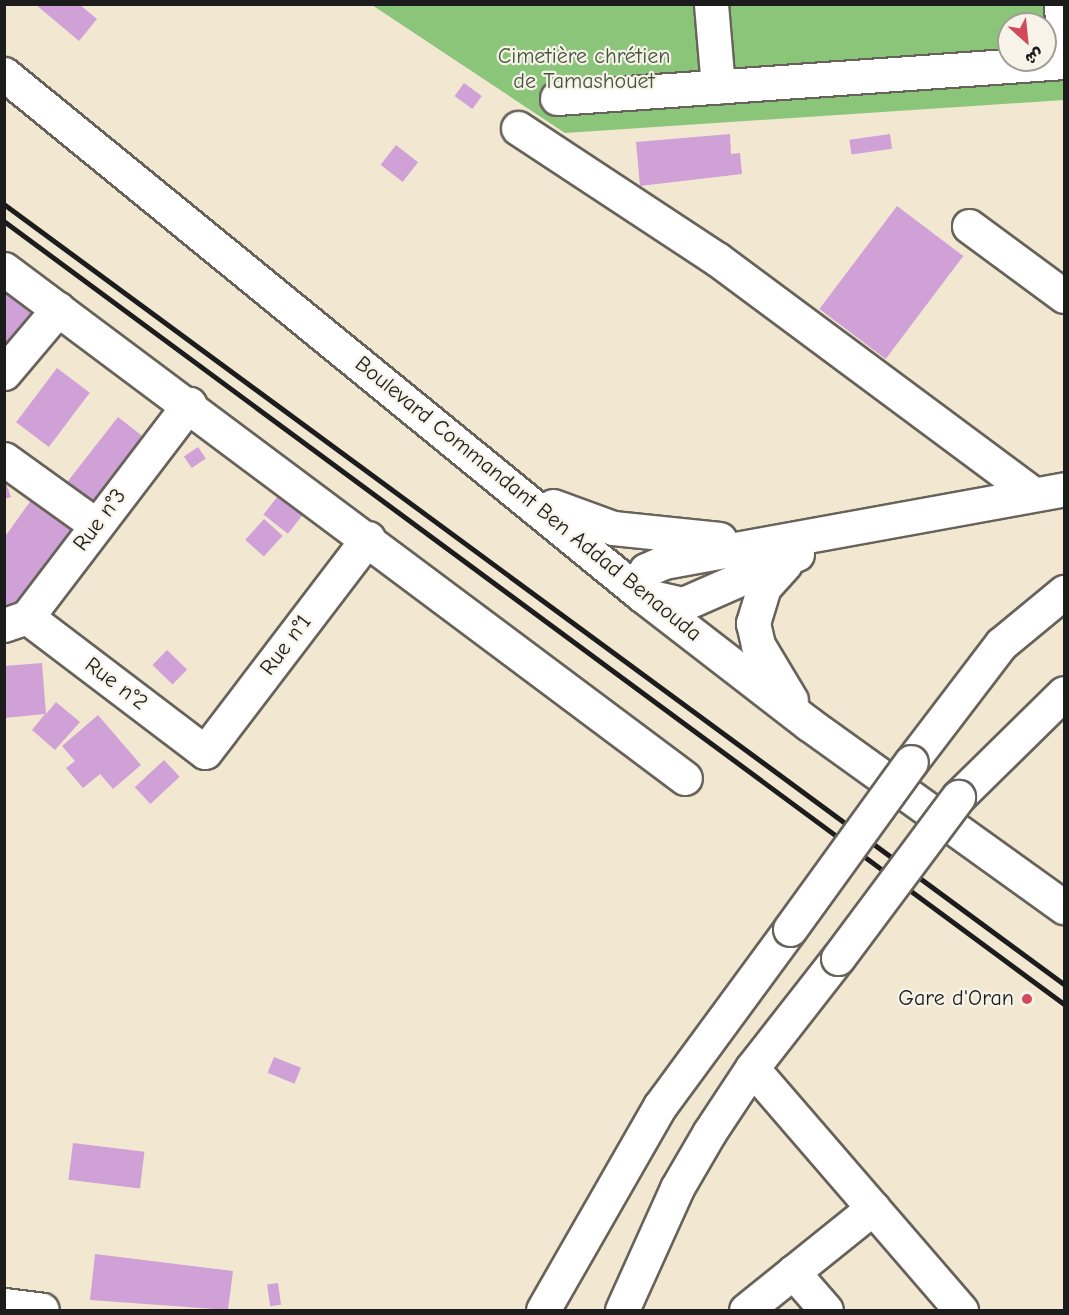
<!DOCTYPE html>
<meta charset="utf-8">
<style>
body{margin:0}
#map{position:relative;width:1069px;height:1315px;overflow:hidden;background:#f2e8d1;font-family:"Comic Neue","Playpen Sans Arabic",sans-serif}
div>[style]{position:absolute}
[style*='--x']{left:calc(var(--x)*1px);top:calc(var(--y)*1px);width:calc(var(--w)*1px);rotate:calc(var(--a)*1deg)}
.green>*{inset:0;background:#8ac57a}
.building>*{inset:0;background:#d0a1d7;transform-origin:0 0}
.roads{filter:drop-shadow(2px 0 #67635b) drop-shadow(-2px 0 #67635b) drop-shadow(0 2px #67635b) drop-shadow(0 -2px #67635b)}
.minor>*{height:33px;margin:-16.5px;padding:0 16.5px;transform-origin:16.5px;border-radius:16.5px;background:#fff}
.major>*{height:33px;margin:-16.5px;padding:0 16.5px;transform-origin:16.5px;border-radius:16.5px;background:#fff}
.rail>*{height:4.5px;margin:-2.25px;padding:0 2.25px;transform-origin:2.25px;border-radius:2.25px;background:#1c1c1c}
.bridges{filter:drop-shadow(2px 0 #67635b) drop-shadow(-2px 0 #67635b) drop-shadow(0 2px #67635b) drop-shadow(0 -2px #67635b)}
.major-bridge>*{height:33px;margin:-16.5px;padding:0 16.5px;transform-origin:16.5px;border-radius:16.5px;background:#fff}
.dots>*{width:16px;height:16px;translate:-50% -50%;box-sizing:border-box;border:3px solid #f7f3e8;border-radius:50%}
span{translate:-50% -50%;white-space:nowrap;text-align:center;line-height:1.15;-webkit-text-stroke:4.5px #f7f3e8;paint-order:stroke}
.park-label{font-size:22px;color:#42573d}
.street-label{font-size:22px;color:#1c1c1c}
.poi-label{font-size:22px;color:#1c1c1c}
.right{translate:-100% -50%;text-align:right}
.frame{position:absolute;inset:0;border:6px solid #1c1c1c;pointer-events:none}
.north{position:absolute;left:997px;top:12px;width:60px;height:60px;box-sizing:border-box;background:#f7f3e8;border:2px solid #9f9d96;border-radius:50%;rotate:153deg;font-size:16px;font-weight:700;line-height:24px;text-align:center;color:#1c1c1c}
.north::after{content:'';display:block;margin:auto;width:21px;height:27px;background:#d1495b;clip-path:polygon(50% 0,100% 100%,50% 72%,0 100%)}
</style>
<div id="map">
<div class="green">
<div style="clip-path:polygon(evenodd,372px 5px,1064px 5px,1064px 100px,565px 133px,372px 5px,1009px 24px,1045px 24px,1045px 60px,1009px 60px,1009px 24px)"></div>
</div>
<div class="building">
<div style="clip-path:polygon(35px 4px,79px 4px,97px 19px,79px 41px)"></div>
<div style="left:464px;top:83px;width:22px;height:16px;rotate:36deg"></div>
<div style="clip-path:polygon(730px 134px,731px 154px,740px 153px,742px 174px,640px 186px,636px 142px)"></div>
<div style="left:890px;top:134px;width:15px;height:41px;rotate:82deg"></div>
<div style="left:396px;top:145px;width:28px;height:25px;rotate:38deg"></div>
<div style="left:897px;top:206px;width:83px;height:129px;rotate:37deg"></div>
<div style="clip-path:polygon(4px 292px,41px 321px,4px 354px)"></div>
<div style="left:57px;top:368px;width:41px;height:68px;rotate:37deg"></div>
<div style="left:118px;top:417px;width:39px;height:85px;rotate:38deg"></div>
<div style="left:198px;top:447px;width:14px;height:17px;rotate:56deg"></div>
<div style="clip-path:polygon(4px 478px,11px 497px,4px 499px)"></div>
<div style="left:285px;top:487px;width:31px;height:35px;rotate:38deg"></div>
<div style="clip-path:polygon(34px 496px,84px 532px,17px 612px,4px 603px,4px 538px)"></div>
<div style="left:264px;top:519px;width:25px;height:28px;rotate:42deg"></div>
<div style="left:167px;top:650px;width:28px;height:21px;rotate:44deg"></div>
<div style="clip-path:polygon(42px 663px,46px 714px,56px 702px,80px 722px,55px 750px,32px 730px,45px 714px,4px 718px,4px 666px)"></div>
<div style="clip-path:polygon(98px 715px,141px 765px,113px 789px,100px 774px,83px 788px,66px 768px,75px 761px,62px 746px)"></div>
<div style="left:164px;top:760px;width:23px;height:40px;rotate:47deg"></div>
<div style="left:274px;top:1057px;width:29px;height:17px;rotate:22deg"></div>
<div style="left:73px;top:1143px;width:72px;height:37px;rotate:7deg"></div>
<div style="clip-path:polygon(95px 1254px,233px 1271px,228px 1310px,90px 1300px)"></div>
<div style="left:278px;top:1283px;width:22px;height:11px;rotate:82deg"></div>
</div>
<div class="roads">
<div class="minor">
<div style="--x:711;--y:4;--w:83;--a:85.2"></div>
<div style="--x:1061;--y:4;--w:57;--a:87"></div>
<div style="--x:4;--y:74;--w:824;--a:39.24"></div>
<div style="--x:642;--y:595;--w:211;--a:37.7"></div>
<div style="--x:809;--y:724;--w:314;--a:35.7"></div>
<div style="--x:557;--y:98;--w:508;--a:-4.06"></div>
<div style="--x:518;--y:128;--w:238;--a:33.4"></div>
<div style="--x:717;--y:259;--w:394;--a:36.6"></div>
<div style="--x:969;--y:226;--w:118;--a:36.4"></div>
<div style="--x:4;--y:269;--w:850;--a:36.78"></div>
<div style="--x:4;--y:373;--w:84;--a:-49.8"></div>
<div style="--x:4;--y:459;--w:113;--a:35.7"></div>
<div style="--x:553;--y:506;--w:64;--a:20.1"></div>
<div style="--x:613;--y:528;--w:107;--a:5.9"></div>
<div style="--x:797;--y:554;--w:124;--a:156.3"></div>
<div style="--x:683;--y:604;--w:42;--a:-167.6"></div>
<div style="--x:642;--y:595;--w:8;--a:-104"></div>
<div style="--x:640;--y:587;--w:18;--a:-71"></div>
<div style="--x:646;--y:570;--w:20;--a:-24"></div>
<div style="--x:664;--y:562;--w:407;--a:-10.3"></div>
<div style="--x:785;--y:564;--w:31;--a:132"></div>
<div style="--x:764;--y:587;--w:38;--a:107"></div>
<div style="--x:753;--y:623;--w:23;--a:77"></div>
<div style="--x:758;--y:645;--w:64;--a:59"></div>
<div style="--x:27;--y:617;--w:223;--a:37.2"></div>
<div style="--x:205;--y:752;--w:269;--a:-52.7"></div>
<div style="--x:4;--y:625;--w:24;--a:-19"></div>
<div style="--x:27;--y:617;--w:268;--a:-52.7"></div>
<div style="--x:752;--y:1068;--w:320;--a:49.2"></div>
<div style="--x:793;--y:1272;--w:50;--a:49"></div>
<div style="--x:746;--y:1310;--w:163;--a:-38.8"></div>
</div>
<div class="major">
<div style="--x:911;--y:762;--w:148;--a:-52.7"></div>
<div style="--x:1001;--y:644;--w:82;--a:-39.5"></div>
<div style="--x:958;--y:797;--w:148;--a:-44.5"></div>
<div style="--x:4;--y:1305;--w:38;--a:7"></div>
<div style="--x:543;--y:1310;--w:235;--a:-60.2"></div>
<div style="--x:660;--y:1106;--w:220;--a:-53.7"></div>
<div style="--x:622;--y:1310;--w:134;--a:-65.7"></div>
<div style="--x:677;--y:1188;--w:64;--a:-59.8"></div>
<div style="--x:709;--y:1133;--w:78;--a:-56.5"></div>
<div style="--x:752;--y:1068;--w:140;--a:-52"></div>
</div>
</div>
<div class="rail">
<div style="--x:4;--y:204;--w:1316;--a:36.35"></div>
<div style="--x:4;--y:221;--w:1318;--a:36.45"></div>
</div>
<div class="bridges">
<div class="major-bridge">
<div style="--x:790;--y:929;--w:206;--a:-54.1"></div>
<div style="--x:838;--y:958;--w:201;--a:-53.3"></div>
</div>
</div>
<div class="dots">
<div style="left:1027px;top:999px;background:#d1495b"></div>
</div>
<div class="park-label">
<span style="left:584px;top:69px">Cimetière chrétien<br>de Tamashouet</span>
</div>
<div class="street-label">
<span style="left:528px;top:499px;rotate:39deg">Boulevard Commandant Ben Addad Benaouda</span>
<span style="left:100px;top:520px;rotate:-53deg">Rue n°3</span>
<span style="left:286px;top:645px;rotate:-53deg">Rue n°1</span>
<span style="left:116px;top:684px;rotate:37deg">Rue n°2</span>
</div>
<div class="poi-label">
<span class="right" style="left:1014px;top:999px">Gare d'Oran</span>
</div>
<div class="frame"></div>
<div class="north">ش</div>
</div>
